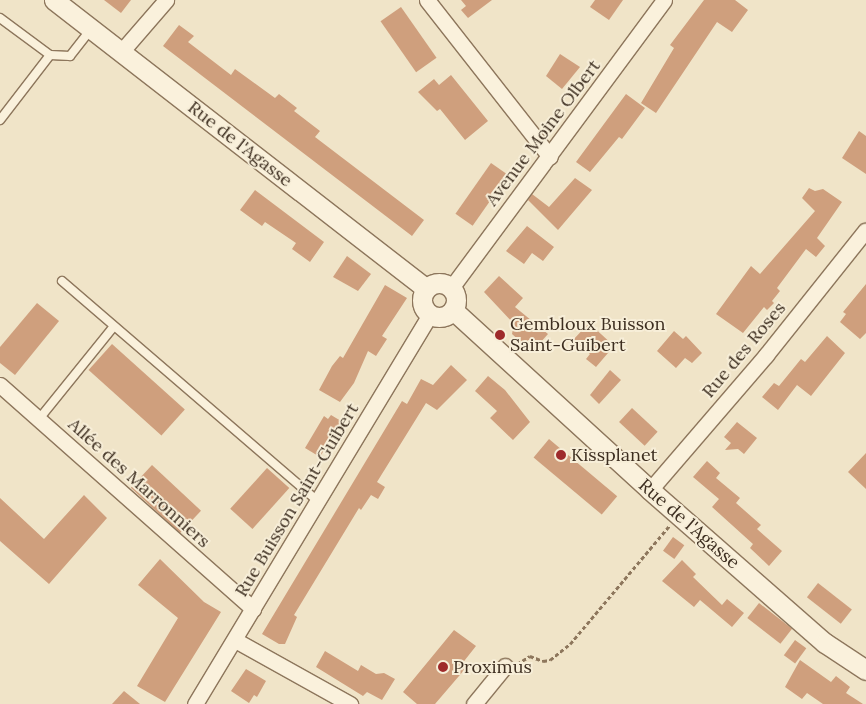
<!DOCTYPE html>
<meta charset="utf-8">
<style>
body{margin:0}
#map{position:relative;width:866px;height:704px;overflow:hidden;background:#f0e4c8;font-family:Lora,serif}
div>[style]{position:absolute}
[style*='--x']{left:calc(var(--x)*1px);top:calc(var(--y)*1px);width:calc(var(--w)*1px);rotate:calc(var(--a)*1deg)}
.building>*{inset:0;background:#cf9f7d;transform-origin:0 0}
.path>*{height:2.5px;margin-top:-1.25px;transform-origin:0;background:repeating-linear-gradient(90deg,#8d765c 0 4px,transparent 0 6.5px)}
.roads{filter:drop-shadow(1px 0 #8d765c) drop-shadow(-1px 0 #8d765c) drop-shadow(0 1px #8d765c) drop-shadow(0 -1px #8d765c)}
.service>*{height:8px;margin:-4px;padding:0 4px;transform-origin:4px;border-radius:4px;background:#faf1dc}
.minor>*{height:15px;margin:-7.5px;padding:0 7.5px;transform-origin:7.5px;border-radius:7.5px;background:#faf1dc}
.tertiary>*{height:19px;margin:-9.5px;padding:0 9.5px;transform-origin:9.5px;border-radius:9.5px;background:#faf1dc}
.tertiary>.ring{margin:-9.5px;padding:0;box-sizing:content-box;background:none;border:19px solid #faf1dc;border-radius:50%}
.dots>*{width:14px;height:14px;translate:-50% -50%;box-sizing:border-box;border:2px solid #f7eed8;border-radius:50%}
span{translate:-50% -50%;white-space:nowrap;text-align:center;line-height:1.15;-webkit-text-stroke:4px #f7eed8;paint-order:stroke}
.street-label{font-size:18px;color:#3d2e20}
.poi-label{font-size:18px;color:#3d2e20}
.left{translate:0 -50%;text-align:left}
</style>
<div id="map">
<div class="building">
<div style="clip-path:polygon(104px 0,131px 0,121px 13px)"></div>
<div style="clip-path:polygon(461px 0,492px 0,468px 18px,461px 10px,466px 6px)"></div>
<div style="clip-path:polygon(595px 0,623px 0,609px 20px,590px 7px)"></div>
<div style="clip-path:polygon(704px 0,735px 0,748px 10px,732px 32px,717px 22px,656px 113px,641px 103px,674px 48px,670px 45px)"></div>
<div style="left:401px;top:7px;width:62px;height:25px;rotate:55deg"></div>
<div style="clip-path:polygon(179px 25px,194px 36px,188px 42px,231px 75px,235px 69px,275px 98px,279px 94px,297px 108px,294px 111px,320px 131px,315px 137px,424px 220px,412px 236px,163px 46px)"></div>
<div style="clip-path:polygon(560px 54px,580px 67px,562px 89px,546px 76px)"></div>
<div style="clip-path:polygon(451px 75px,488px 121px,465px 140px,440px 109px,437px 111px,418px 92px,434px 79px,439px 85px)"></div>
<div style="clip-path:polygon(626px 94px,645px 108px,622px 139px,619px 137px,590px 172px,576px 162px)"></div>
<div style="clip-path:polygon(859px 131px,866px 136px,866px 174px,842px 158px)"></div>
<div style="left:491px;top:163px;width:21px;height:62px;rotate:35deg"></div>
<div style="clip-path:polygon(575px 178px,592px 190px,558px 230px,528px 200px,532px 194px,549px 207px)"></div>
<div style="clip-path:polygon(809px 188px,815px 191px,823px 189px,842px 202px,817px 238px,825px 246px,816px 257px,806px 249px,777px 288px,780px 291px,772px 301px,774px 303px,767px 310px,764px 307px,743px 333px,716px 314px,751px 266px,760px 274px,815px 211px,802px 198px)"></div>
<div style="clip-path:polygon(255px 190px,324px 242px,310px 262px,292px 249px,296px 243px,265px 222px,262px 226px,240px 210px)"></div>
<div style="clip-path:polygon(527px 226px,554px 247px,543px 261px,532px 253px,524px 264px,506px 251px)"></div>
<div style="clip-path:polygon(347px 256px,371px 274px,358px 291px,333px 277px)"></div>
<div style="clip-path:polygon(499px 276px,523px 298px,515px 307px,548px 334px,532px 352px,512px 334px,514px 324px,484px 292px)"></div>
<div style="clip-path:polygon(866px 284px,866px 333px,860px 339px,840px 322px,846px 314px,843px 312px)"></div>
<div style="clip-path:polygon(385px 285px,407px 298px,382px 336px,387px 339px,376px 356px,368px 351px,354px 383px,340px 402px,319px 390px,332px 366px,340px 356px,343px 358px)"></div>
<div style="clip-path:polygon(37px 303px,59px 321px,15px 375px,0 363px,0 347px)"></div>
<div style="clip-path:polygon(589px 323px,614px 346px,596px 367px,586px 359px,590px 354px,573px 340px)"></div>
<div style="clip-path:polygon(674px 331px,683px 339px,686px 336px,702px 353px,692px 363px,685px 358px,676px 368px,657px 351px)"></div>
<div style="clip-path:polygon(827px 336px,845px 353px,811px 396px,797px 385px,778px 410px,762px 397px,774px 383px,779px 386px,801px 359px,805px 362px)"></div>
<div style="left:112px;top:344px;width:98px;height:35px;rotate:42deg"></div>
<div style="clip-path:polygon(451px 365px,467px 380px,437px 410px,426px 403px,377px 482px,385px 487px,378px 499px,371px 495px,361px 510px,359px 508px,294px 615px,297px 617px,285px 644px,279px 644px,262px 634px,402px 401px,407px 404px,421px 379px,433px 385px)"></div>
<div style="clip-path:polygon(610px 370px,621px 380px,599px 404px,590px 395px)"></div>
<div style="clip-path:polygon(488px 376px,505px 390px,530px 422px,513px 440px,490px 418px,497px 411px,475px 391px)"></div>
<div style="left:632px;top:408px;width:35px;height:19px;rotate:43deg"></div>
<div style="clip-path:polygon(331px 415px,341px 421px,320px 457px,305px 448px,324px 416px,328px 419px)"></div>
<div style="clip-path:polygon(737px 422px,757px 438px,744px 454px,738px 449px,725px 450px,731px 443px,724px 437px)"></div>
<div style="left:549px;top:439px;width:89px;height:24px;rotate:40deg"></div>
<div style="clip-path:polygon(866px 453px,866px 489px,848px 472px)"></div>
<div style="clip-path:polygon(707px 461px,720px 473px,716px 478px,740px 498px,736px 503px,761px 525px,757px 529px,782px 551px,769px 566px,750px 548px,753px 544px,712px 507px,719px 499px,693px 477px)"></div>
<div style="left:152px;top:465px;width:67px;height:31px;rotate:43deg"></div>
<div style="left:267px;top:468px;width:30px;height:55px;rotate:42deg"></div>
<div style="clip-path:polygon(84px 495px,107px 518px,49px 584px,0 541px,0 498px,44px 539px)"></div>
<div style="left:673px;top:537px;width:14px;height:17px;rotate:36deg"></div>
<div style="clip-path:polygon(160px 559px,204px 602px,221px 612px,165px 702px,137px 686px,178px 618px,138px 585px)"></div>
<div style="clip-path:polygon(682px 560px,696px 574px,693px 577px,722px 605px,727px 599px,744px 613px,732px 627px,700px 600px,694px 607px,662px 581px)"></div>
<div style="left:818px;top:583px;width:43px;height:18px;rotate:38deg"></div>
<div style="left:759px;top:603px;width:42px;height:19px;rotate:38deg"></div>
<div style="clip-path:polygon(454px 630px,476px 646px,461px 665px,465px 669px,435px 704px,417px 704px,403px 692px)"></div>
<div style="left:795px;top:640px;width:14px;height:19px;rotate:36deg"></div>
<div style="clip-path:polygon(325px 651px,358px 671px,361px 665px,376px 674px,384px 673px,395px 679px,382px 700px,367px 692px,363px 696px,316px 667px)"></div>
<div style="clip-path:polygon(800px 660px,831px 682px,836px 676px,850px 687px,846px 693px,863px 704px,823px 704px,807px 693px,802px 699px,785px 687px)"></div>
<div style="clip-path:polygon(246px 669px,266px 681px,257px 697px,254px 695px,249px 703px,231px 691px)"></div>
<div style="clip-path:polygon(124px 691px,140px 704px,112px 704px)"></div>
</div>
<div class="path">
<div style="--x:517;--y:664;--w:15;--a:-32"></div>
<div style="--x:530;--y:656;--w:14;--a:21"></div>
<div style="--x:543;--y:661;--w:7;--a:-8"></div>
<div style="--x:550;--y:660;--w:26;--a:-39"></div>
<div style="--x:570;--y:644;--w:154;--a:-50"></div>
</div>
<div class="roads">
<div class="service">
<div style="--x:0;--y:18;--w:62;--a:36.5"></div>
<div style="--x:0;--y:120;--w:82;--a:-52.4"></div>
<div style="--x:50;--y:55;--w:20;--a:3"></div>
<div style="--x:70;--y:56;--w:34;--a:-52"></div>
<div style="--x:62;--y:281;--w:338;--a:40.7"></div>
<div style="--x:39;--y:419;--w:119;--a:-51.1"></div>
</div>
<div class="minor">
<div style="--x:427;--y:0;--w:199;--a:51.9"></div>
<div style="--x:121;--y:52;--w:69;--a:-49.1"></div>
<div style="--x:451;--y:288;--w:358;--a:-53.5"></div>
<div style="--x:0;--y:385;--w:338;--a:41.5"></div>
<div style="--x:650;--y:490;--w:178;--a:-49.3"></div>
<div style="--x:766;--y:355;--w:159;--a:-51.4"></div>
<div style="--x:235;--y:640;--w:132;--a:29.1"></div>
<div style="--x:195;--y:704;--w:455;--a:-58.9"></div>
<div style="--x:474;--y:704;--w:49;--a:-50.8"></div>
</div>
<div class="tertiary">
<div style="--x:54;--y:0;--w:470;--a:37.8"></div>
<div class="ring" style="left:422px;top:283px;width:15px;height:15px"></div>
<div style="--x:453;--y:310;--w:267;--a:42.4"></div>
<div style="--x:650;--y:490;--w:232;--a:41.2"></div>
<div style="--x:825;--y:643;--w:49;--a:33.4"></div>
</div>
</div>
<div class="dots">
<div style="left:500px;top:335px;background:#9e2a2b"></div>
<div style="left:561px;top:455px;background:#9e2a2b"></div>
<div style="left:443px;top:667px;background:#9e2a2b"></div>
</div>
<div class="street-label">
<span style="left:543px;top:133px;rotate:-53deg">Avenue Moine Olbert</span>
<span style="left:240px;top:144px;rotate:38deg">Rue de l'Agasse</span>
<span style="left:744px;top:350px;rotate:-50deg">Rue des Roses</span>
<span style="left:139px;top:483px;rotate:42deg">Allée des Marronniers</span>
<span style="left:297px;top:500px;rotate:-59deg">Rue Buisson Saint-Guibert</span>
<span style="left:689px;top:524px;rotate:41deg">Rue de l'Agasse</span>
</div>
<div class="poi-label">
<span class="left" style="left:510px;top:335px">Gembloux Buisson<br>Saint-Guibert</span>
<span class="left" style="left:571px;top:455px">Kissplanet</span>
<span class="left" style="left:453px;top:667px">Proximus</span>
</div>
</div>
